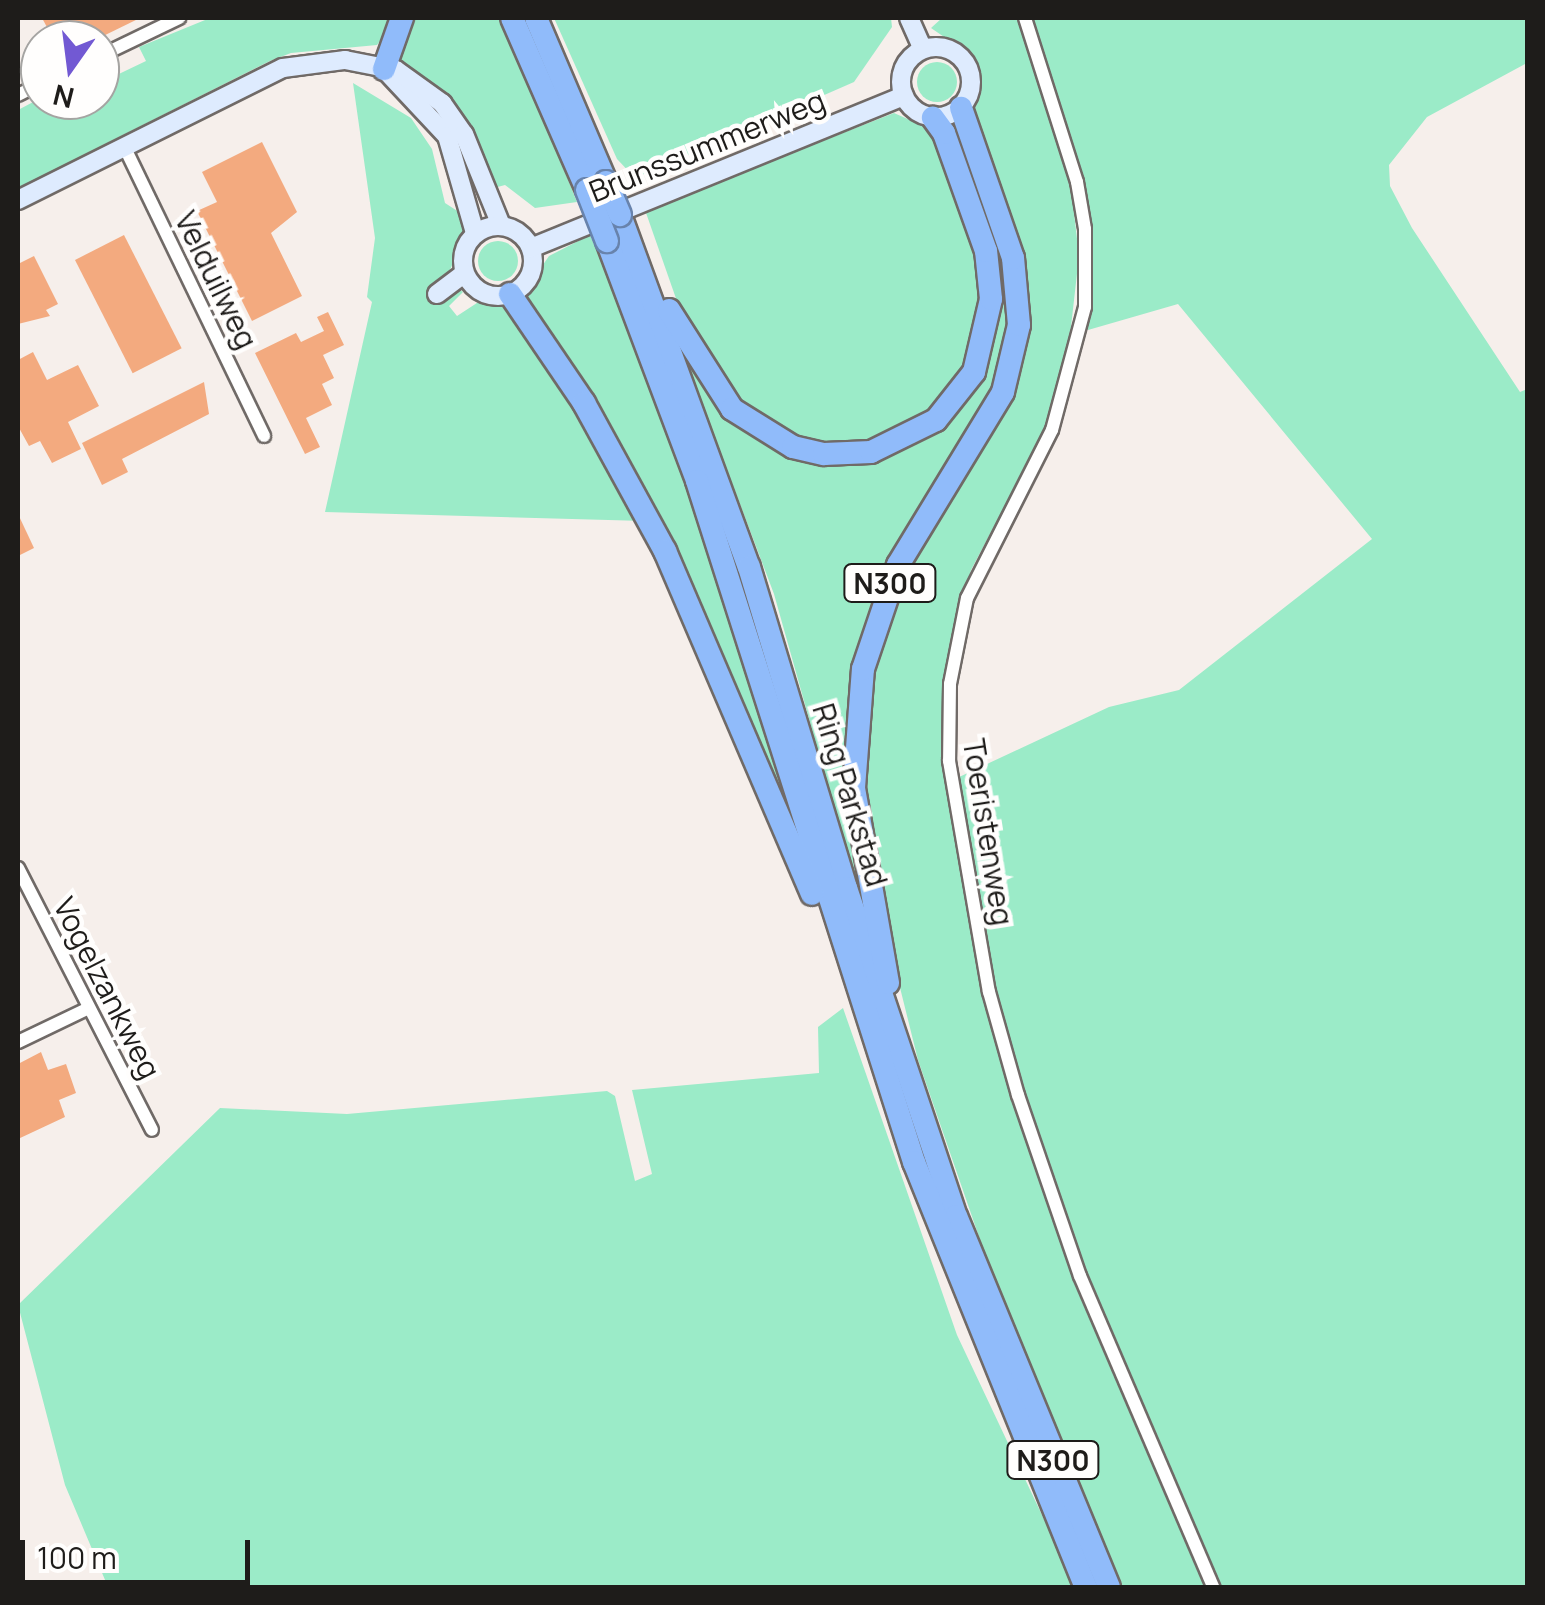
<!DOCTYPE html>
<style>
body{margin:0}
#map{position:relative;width:1545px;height:1605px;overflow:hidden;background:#f6efeb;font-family:Manrope,sans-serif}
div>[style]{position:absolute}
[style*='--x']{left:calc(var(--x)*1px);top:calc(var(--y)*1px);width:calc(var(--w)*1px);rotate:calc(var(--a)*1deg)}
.green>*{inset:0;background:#9bebc8}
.round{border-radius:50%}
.building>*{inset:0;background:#f3aa7f;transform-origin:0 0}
.roads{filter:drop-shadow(2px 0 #706a67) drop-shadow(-2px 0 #706a67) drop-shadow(0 2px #706a67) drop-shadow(0 -2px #706a67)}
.street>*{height:12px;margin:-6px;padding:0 6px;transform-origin:6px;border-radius:6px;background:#fff}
.secondary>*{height:18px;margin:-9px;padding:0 9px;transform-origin:9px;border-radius:9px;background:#deebfe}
.secondary>.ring{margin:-9px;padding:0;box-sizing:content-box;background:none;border:18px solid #deebfe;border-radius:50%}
.highway>*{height:22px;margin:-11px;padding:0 11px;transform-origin:11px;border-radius:11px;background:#90bbfa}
.bridges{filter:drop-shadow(2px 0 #6883ac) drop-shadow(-2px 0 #6883ac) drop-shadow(0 2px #6883ac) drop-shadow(0 -2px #6883ac)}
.highway-bridge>*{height:22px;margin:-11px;padding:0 11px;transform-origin:11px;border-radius:11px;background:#90bbfa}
span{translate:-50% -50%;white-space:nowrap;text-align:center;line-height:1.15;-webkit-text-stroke:9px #fffefd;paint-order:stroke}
.shield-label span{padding:2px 8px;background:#fffefd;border:2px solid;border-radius:8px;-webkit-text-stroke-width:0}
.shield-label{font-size:28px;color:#1e1c1a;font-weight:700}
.street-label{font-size:30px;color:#1e1c1a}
.frame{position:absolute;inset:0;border:20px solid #1e1c1a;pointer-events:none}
.north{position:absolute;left:20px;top:20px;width:100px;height:100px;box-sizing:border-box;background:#fffefd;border:2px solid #a5a4a2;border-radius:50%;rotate:194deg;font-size:28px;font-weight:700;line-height:40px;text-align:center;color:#1e1c1a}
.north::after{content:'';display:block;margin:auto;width:35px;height:45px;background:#7259d3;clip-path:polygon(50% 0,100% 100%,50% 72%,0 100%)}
.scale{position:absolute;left:20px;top:1540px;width:230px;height:45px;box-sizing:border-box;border:5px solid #1e1c1a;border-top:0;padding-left:12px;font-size:30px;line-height:35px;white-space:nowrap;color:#1e1c1a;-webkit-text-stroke:8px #fffefd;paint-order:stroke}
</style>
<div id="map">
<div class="green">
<div style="clip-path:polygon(210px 18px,397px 18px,377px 45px,291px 53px,270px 61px,18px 188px,18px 110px,37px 100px,45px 110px,65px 100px,100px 100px,100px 83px,146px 61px,139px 47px)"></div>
<div style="clip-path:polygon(407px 18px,503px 18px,577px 202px,535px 208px,505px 185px,490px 189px,449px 102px,397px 62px)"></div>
<div style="clip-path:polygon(554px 18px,891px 18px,892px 27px,854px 82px,635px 178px,617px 159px)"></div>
<div style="clip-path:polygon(942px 18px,1018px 18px,1071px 187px,1079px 256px,1066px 371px,1045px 430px,971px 570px,944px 682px,944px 771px,981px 980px,989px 949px,957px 778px,1109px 707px,1179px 690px,1372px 539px,1178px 304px,1088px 330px,1088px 204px,1033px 18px,1527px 18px,1527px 63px,1427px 117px,1389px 165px,1390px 186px,1412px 228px,1520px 392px,1527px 389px,1527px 1587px,1118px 1587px,1016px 1344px,918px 1060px,872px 875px,859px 787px,878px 631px,1024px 328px,970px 109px,977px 71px,969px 54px,931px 28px)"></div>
<div class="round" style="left:917px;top:62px;width:40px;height:40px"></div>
<div style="clip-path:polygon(353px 83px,411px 118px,432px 149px,445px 203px,462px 214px,467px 228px,446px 280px,463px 292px,449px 306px,457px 316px,480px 301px,512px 308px,645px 521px,325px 512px,372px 302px,367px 297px,375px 238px)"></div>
<div style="clip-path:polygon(894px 113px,935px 131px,958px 183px,985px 286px,963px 382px,904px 434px,829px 448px,755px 421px,686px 327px,645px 210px)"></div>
<div style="clip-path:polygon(966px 146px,1003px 243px,1010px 355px,855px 680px,870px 936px,774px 594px,682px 351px,788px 451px,911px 442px,994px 330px,957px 149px)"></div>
<div style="clip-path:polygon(590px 235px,639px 348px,731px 612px,801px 847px,613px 428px,523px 294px,549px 256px)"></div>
<div class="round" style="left:478px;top:241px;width:40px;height:40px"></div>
<div style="clip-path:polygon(843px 1008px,957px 1335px,1076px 1587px,108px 1587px,65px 1485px,18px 1305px,220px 1108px,347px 1114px,607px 1091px,615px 1096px,635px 1181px,652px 1174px,632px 1090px,819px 1073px,818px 1027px)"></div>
</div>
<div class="building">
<div style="clip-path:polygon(42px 18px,140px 18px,95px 40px,54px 40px)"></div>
<div style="clip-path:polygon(262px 142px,297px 212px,271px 233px,302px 296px,252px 321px,197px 211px,217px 202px,202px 172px)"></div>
<div style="left:124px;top:235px;width:127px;height:55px;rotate:63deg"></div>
<div style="clip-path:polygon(34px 256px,58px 304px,46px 310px,50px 316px,18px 324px,18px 264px)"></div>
<div style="clip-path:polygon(328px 312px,344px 345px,323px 355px,334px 378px,322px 384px,332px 405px,306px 418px,320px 447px,305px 454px,255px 353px,296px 333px,301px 342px,324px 331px,317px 317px)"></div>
<div style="clip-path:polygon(33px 352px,47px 380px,78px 365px,99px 406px,68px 422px,81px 449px,52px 463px,40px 441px,29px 446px,18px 426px,18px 360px)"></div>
<div style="clip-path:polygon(204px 382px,209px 414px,122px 459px,128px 472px,102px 485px,82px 443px)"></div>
<div style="clip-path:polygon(18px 514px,34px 548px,18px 556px)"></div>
<div style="clip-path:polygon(41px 1052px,48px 1070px,66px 1064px,76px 1093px,59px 1100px,65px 1117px,18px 1139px,18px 1064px)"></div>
</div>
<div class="roads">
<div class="street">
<div style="--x:1025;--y:18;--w:172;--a:72.4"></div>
<div style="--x:1077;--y:182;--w:48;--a:80.3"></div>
<div style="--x:1085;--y:229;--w:78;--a:90"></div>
<div style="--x:1085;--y:307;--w:127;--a:105"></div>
<div style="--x:1052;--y:430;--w:188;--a:116.8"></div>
<div style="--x:967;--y:598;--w:88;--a:101.2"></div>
<div style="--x:950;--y:684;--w:77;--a:90.7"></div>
<div style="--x:949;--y:761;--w:234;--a:80.2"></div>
<div style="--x:989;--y:992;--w:107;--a:74.3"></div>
<div style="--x:1018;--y:1095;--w:191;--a:71.1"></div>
<div style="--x:1080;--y:1276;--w:340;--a:66.8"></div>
<div style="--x:100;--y:56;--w:88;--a:-25.7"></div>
<div style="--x:18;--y:95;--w:25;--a:-27"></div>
<div style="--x:124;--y:146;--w:322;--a:64.2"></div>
<div style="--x:18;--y:868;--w:294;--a:62.9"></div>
<div style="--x:18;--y:1042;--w:76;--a:-25.6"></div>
</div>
<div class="secondary">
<div style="--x:909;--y:18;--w:34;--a:66"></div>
<div class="ring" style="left:901px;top:47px;width:52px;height:52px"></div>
<div style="--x:388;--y:73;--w:86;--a:46.9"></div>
<div style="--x:447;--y:136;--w:101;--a:73.9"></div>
<div style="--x:18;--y:200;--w:296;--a:-26.5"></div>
<div style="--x:283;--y:68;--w:63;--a:-7.4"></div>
<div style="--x:345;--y:60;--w:52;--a:11.1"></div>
<div style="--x:396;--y:70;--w:57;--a:35.7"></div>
<div style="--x:442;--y:103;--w:38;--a:55"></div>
<div style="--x:464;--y:134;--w:98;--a:67.9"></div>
<div class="ring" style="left:463px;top:226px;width:52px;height:52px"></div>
<div style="--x:531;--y:248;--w:403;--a:-22.2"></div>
<div style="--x:437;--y:294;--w:34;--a:-37"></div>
</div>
<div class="highway">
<div style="--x:512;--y:18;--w:188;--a:66.4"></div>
<div style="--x:536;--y:18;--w:178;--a:66.9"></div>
<div style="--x:384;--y:69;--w:54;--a:-70.6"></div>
<div style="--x:620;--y:215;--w:375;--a:69.9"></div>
<div style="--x:749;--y:567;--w:335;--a:73.2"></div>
<div style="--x:846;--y:888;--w:346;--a:71.5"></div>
<div style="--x:956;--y:1216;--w:402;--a:67.6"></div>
<div style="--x:607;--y:241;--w:256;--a:69.4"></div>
<div style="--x:697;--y:481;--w:715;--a:72.33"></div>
<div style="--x:914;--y:1162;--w:459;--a:68"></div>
<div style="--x:510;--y:294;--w:132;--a:55.8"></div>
<div style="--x:584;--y:403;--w:169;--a:61.3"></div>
<div style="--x:665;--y:551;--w:373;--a:66.8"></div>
<div style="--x:669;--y:310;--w:117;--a:57.5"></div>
<div style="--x:732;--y:409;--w:72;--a:31.9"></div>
<div style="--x:793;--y:447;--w:32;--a:13"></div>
<div style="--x:824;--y:454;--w:47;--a:-2.4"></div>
<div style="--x:871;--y:452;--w:72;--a:-26.2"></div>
<div style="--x:936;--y:420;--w:61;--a:-51.6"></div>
<div style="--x:974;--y:372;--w:75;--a:-76.9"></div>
<div style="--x:991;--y:299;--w:48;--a:-95.9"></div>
<div style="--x:986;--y:251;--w:125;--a:-109.6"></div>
<div style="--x:944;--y:133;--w:19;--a:-126"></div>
<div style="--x:888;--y:983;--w:198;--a:-99.9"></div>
<div style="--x:854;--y:788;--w:119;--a:-85.7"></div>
<div style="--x:863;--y:669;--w:110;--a:-71.4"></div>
<div style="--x:898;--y:565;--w:202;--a:-58.7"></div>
<div style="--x:1003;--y:392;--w:69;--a:-76.6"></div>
<div style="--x:1019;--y:325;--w:67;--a:-95.1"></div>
<div style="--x:1013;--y:258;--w:159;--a:-109.1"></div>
</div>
</div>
<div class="bridges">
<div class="highway-bridge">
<div style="--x:606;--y:182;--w:36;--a:67"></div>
<div style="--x:587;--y:190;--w:55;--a:68.6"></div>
</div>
</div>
<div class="shield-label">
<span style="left:890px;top:583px">N300</span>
<span style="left:1053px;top:1460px">N300</span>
</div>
<div class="street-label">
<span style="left:707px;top:146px;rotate:-22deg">Brunssummerweg</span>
<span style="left:216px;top:280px;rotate:64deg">Velduilweg</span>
<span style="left:850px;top:795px;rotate:73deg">Ring Parkstad</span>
<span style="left:988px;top:832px;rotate:81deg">Toeristenweg</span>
<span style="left:107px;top:988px;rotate:63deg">Vogelzankweg</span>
</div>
<div class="frame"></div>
<div class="north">N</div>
<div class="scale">100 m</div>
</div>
